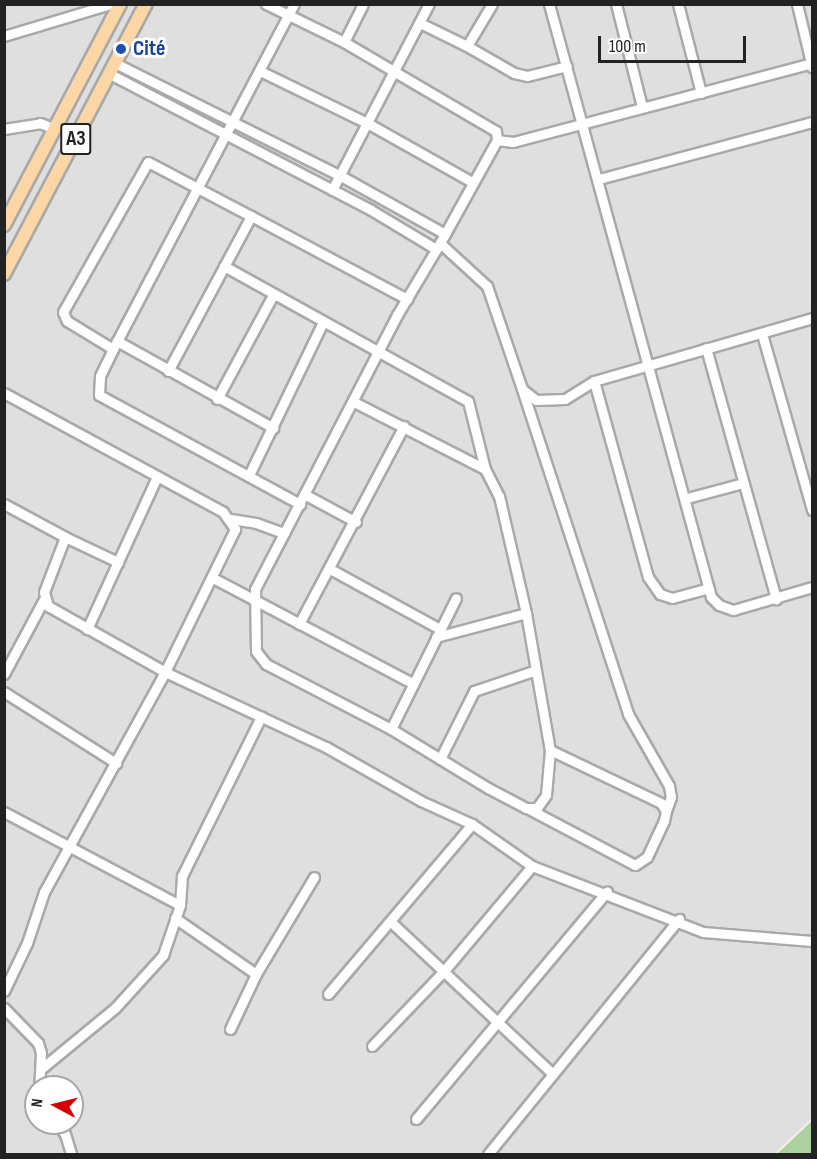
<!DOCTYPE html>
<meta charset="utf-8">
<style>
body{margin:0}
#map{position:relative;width:817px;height:1159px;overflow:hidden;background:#f2efe9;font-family:"Sofia Sans Condensed",sans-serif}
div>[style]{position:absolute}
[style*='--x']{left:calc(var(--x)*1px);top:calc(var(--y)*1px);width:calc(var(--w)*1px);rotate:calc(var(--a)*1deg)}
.residential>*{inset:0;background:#e0dfdf}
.forest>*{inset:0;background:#add19e}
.roads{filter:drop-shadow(2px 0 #a9a9a9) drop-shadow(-2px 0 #a9a9a9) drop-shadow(0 2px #a9a9a9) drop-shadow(0 -2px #a9a9a9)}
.minor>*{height:9px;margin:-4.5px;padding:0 4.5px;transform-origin:4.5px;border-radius:4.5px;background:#fff}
.major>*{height:12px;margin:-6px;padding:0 6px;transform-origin:6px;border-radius:6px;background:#fcd6a4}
.dots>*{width:16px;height:16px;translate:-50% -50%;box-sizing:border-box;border:3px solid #fff;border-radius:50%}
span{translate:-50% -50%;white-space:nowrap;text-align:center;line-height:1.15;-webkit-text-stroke:6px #fff;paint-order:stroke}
.shield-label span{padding:2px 4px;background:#fff;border:2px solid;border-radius:4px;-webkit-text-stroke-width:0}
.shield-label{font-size:21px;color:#222;font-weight:700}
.transit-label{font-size:22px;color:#164399;font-weight:700}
.left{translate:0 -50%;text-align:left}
.frame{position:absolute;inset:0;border:6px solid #222;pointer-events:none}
.north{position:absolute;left:24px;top:1075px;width:60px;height:60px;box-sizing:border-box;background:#fff;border:2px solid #a7a7a7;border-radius:50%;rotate:277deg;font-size:16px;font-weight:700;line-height:24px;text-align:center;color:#222}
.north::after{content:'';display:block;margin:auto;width:21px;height:27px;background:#d40000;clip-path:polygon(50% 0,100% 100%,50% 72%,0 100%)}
.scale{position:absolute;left:598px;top:36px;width:148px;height:27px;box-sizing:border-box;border:3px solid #222;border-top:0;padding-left:8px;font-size:18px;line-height:21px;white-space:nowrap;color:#222;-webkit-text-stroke:4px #fff;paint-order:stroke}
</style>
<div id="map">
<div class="residential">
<div style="clip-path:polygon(evenodd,5px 5px,812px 5px,812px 1118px,774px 1154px,5px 1154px,5px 5px,36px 1087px,72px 1087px,72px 1123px,36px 1123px,36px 1087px)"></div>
</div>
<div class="forest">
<div style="clip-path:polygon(812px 1121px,812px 1154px,777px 1154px)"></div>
</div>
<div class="roads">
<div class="minor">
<div style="--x:266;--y:4;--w:87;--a:26"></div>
<div style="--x:344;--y:42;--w:176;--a:30.4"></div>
<div style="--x:496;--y:131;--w:9;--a:84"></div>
<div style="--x:497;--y:140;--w:118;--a:119"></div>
<div style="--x:440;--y:243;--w:64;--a:42.5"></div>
<div style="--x:487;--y:286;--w:109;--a:71.2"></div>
<div style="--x:522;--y:389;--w:18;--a:38"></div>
<div style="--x:536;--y:400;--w:29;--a:-2"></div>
<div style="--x:565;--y:399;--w:34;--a:-32"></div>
<div style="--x:594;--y:381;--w:227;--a:-16.1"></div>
<div style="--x:294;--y:4;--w:381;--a:117.7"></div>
<div style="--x:117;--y:341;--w:39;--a:116"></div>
<div style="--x:100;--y:376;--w:19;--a:93"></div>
<div style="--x:99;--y:395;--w:229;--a:28.5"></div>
<div style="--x:549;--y:4;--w:615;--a:74.72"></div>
<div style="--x:711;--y:597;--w:11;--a:45"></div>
<div style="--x:719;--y:605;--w:15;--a:20"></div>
<div style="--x:733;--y:610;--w:82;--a:-16.2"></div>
<div style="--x:616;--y:4;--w:106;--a:75.8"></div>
<div style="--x:678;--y:4;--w:92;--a:75.5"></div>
<div style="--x:797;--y:4;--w:65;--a:76.6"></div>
<div style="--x:420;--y:23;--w:52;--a:26.1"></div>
<div style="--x:467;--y:46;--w:49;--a:-59.2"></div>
<div style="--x:4;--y:36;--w:112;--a:-16.7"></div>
<div style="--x:344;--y:42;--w:42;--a:-63.4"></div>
<div style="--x:467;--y:46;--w:54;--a:29.9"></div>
<div style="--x:514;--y:73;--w:13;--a:13"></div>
<div style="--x:527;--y:76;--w:41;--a:-14"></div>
<div style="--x:115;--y:63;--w:253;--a:26.6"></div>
<div style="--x:341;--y:176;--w:119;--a:29.1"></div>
<div style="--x:260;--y:71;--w:121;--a:25.9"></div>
<div style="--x:369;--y:124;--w:118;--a:29.4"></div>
<div style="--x:110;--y:74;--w:294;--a:27.5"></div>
<div style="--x:371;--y:210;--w:76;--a:31"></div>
<div style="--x:4;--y:129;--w:36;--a:-9"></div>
<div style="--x:40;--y:123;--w:16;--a:22"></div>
<div style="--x:497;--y:140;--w:16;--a:7"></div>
<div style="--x:513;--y:142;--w:308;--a:-14.8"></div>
<div style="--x:599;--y:179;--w:220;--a:-15"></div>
<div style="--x:332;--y:190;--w:210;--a:-62.5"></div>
<div style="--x:224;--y:266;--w:279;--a:29"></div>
<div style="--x:468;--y:401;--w:70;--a:76"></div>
<div style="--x:762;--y:334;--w:183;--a:74.1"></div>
<div style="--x:117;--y:341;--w:179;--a:29.1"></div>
<div style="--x:706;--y:348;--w:261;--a:74.4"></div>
<div style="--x:113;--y:349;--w:54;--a:-148.7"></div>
<div style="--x:67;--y:321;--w:10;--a:-114"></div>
<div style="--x:63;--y:312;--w:172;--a:-60.5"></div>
<div style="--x:148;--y:162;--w:116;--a:27.7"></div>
<div style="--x:168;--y:371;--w:176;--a:-61.8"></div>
<div style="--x:251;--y:216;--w:177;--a:28"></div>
<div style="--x:594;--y:381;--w:203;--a:74.6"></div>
<div style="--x:648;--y:577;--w:21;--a:55"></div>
<div style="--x:660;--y:594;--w:13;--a:18"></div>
<div style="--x:672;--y:598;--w:38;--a:-15"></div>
<div style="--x:522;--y:389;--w:342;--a:71.9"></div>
<div style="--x:628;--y:714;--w:83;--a:60.3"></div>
<div style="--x:669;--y:786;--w:11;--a:80"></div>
<div style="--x:671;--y:797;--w:15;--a:110"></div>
<div style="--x:4;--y:393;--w:249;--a:28.5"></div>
<div style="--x:223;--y:512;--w:21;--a:55"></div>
<div style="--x:235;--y:529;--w:159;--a:116.1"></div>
<div style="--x:165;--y:672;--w:251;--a:118.8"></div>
<div style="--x:44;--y:892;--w:54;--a:108.4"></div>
<div style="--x:27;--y:943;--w:53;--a:115.6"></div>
<div style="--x:217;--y:399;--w:118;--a:-61.7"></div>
<div style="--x:354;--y:402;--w:147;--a:27.1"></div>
<div style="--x:485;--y:469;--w:30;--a:63"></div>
<div style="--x:499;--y:496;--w:120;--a:77"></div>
<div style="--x:526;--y:613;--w:139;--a:80.1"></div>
<div style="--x:550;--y:750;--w:45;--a:95.1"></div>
<div style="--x:546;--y:795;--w:16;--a:125"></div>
<div style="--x:537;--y:808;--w:11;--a:180"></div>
<div style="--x:526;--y:808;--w:43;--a:-152.2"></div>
<div style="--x:488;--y:788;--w:114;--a:-148.7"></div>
<div style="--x:391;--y:729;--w:141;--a:-152.5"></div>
<div style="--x:266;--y:664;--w:16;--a:-128"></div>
<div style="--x:256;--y:651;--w:62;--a:-90.9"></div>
<div style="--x:255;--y:589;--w:309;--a:-62.6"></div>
<div style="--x:397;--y:315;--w:84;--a:-59.2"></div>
<div style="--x:249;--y:475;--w:170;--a:-64.2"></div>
<div style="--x:304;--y:494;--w:59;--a:28.3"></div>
<div style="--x:687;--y:498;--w:58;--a:-15"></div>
<div style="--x:4;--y:504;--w:69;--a:28.4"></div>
<div style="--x:65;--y:537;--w:59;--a:110.9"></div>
<div style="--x:44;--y:592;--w:15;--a:74"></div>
<div style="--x:48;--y:606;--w:134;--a:29.4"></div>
<div style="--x:165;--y:672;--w:178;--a:25"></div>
<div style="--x:326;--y:747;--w:109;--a:29.6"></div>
<div style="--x:421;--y:801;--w:56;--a:24.3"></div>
<div style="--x:472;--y:824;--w:73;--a:35"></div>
<div style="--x:532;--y:866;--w:183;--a:21.1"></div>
<div style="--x:703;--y:932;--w:109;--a:4.7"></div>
<div style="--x:231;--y:519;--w:25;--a:9"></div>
<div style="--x:256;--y:523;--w:30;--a:20"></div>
<div style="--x:65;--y:537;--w:59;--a:25.3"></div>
<div style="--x:330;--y:569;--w:125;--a:28.6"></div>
<div style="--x:213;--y:578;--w:225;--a:27.8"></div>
<div style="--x:299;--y:624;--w:224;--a:-62.1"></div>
<div style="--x:87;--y:629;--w:167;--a:-65.3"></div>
<div style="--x:436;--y:637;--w:93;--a:-14.9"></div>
<div style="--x:4;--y:674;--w:85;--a:-61.9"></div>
<div style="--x:4;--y:692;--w:133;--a:32.4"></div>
<div style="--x:391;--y:729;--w:146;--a:-63.6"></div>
<div style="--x:440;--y:759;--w:76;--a:-63.4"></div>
<div style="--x:474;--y:691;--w:65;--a:-18.7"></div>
<div style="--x:527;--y:808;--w:122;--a:27.8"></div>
<div style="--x:635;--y:865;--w:14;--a:-34"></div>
<div style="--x:647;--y:857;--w:40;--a:-65"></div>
<div style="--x:664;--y:821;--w:10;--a:-79"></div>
<div style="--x:666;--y:811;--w:9;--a:-122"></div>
<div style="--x:661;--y:803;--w:123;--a:-154.5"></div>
<div style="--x:4;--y:812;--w:199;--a:27.9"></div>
<div style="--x:175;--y:918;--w:98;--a:34.7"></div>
<div style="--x:391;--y:922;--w:222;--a:43.2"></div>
<div style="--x:328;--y:994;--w:223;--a:-49.7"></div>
<div style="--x:4;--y:1008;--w:49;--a:45.8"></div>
<div style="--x:38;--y:1043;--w:10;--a:73"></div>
<div style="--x:41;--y:1053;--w:34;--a:93"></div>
<div style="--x:230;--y:1029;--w:61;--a:-64.7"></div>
<div style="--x:256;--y:974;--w:113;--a:-59.1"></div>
<div style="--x:372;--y:1046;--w:103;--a:-46.2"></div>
<div style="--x:443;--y:972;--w:138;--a:-50"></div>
<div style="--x:42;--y:1068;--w:94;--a:-39.4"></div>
<div style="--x:115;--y:1008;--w:72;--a:-47.8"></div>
<div style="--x:163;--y:955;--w:53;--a:-71.2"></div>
<div style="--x:180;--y:905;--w:29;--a:-86"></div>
<div style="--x:182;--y:876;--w:178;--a:-63.6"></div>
<div style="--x:416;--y:1119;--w:297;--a:-50"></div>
<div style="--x:57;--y:1123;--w:14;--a:54"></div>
<div style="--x:65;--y:1134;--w:21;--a:73"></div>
<div style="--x:488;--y:1154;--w:303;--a:-50.9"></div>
</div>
<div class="major">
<div style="--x:4;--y:225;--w:250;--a:-62.3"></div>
<div style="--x:4;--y:274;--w:305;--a:-62.3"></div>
</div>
</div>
<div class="dots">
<div style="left:121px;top:49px;background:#1a4fb4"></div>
</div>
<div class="shield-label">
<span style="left:76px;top:139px">A3</span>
</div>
<div class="transit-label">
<span class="left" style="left:133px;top:49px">Cité</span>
</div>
<div class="frame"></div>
<div class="north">N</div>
<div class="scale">100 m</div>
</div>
